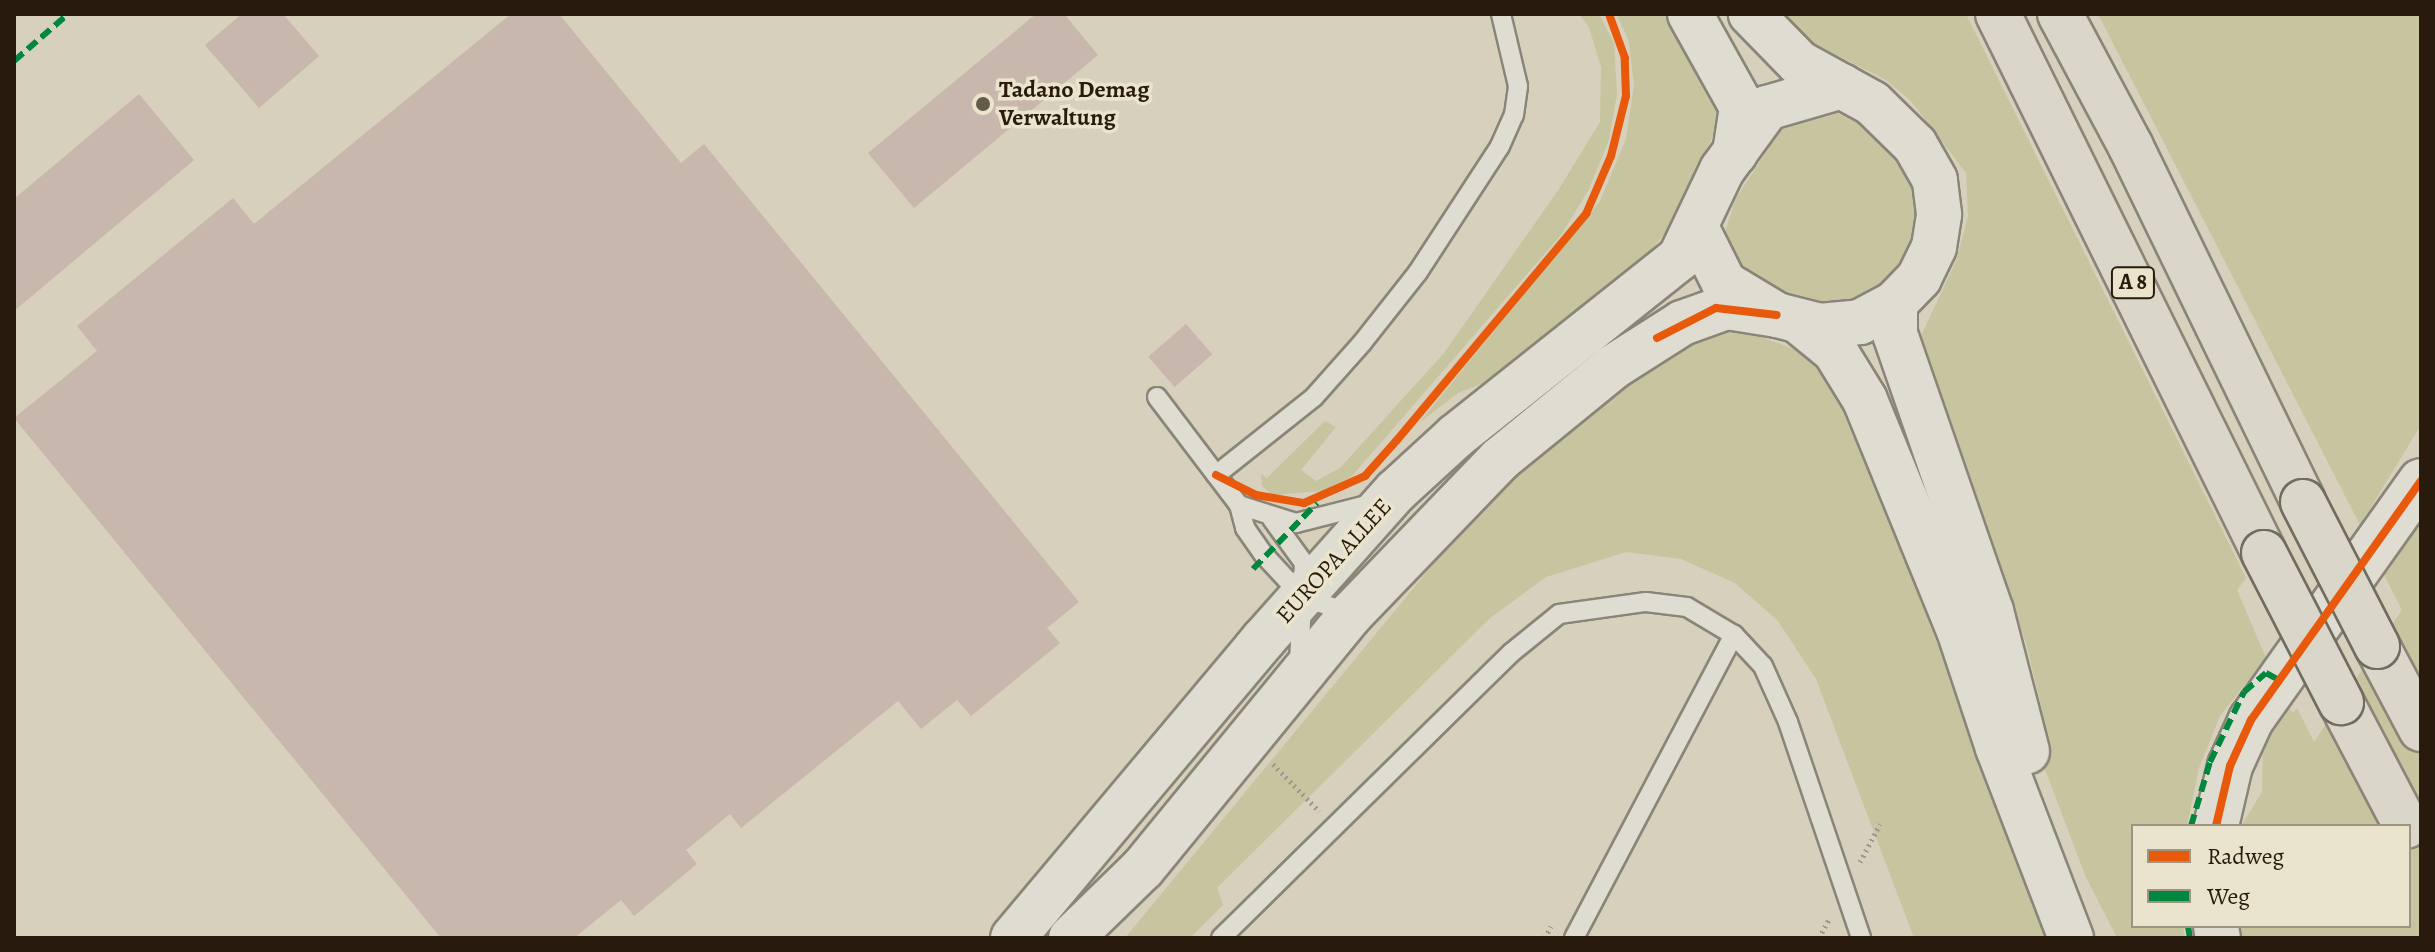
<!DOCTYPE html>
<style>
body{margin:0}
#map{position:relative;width:2435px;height:952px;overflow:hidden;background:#d6d0bc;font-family:Alegreya,serif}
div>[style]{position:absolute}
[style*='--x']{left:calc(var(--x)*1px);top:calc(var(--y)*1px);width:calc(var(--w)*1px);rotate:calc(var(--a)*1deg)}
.green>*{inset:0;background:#c7c59f}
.building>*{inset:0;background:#c8b7ac;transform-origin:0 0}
.path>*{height:5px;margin-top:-2.5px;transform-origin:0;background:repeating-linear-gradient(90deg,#9e9a91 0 2px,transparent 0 6px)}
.roads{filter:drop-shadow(2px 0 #8a8578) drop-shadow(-2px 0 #8a8578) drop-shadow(0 2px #8a8578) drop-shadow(0 -2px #8a8578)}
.service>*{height:18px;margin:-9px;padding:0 9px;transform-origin:9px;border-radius:9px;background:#dfdcd2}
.tertiary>*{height:44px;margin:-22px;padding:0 22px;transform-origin:22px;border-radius:22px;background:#dfdcd2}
.secondary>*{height:44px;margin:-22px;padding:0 22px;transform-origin:22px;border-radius:22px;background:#dfdcd2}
.motorway>*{height:44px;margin:-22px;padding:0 22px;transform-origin:22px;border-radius:22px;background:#dad7ca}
.bridges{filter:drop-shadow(2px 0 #716c61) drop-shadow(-2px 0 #716c61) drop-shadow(0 2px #716c61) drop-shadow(0 -2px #716c61)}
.motorway-bridge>*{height:44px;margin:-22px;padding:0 22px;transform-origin:22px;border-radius:22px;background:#dad7ca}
.quiet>*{height:6px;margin-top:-3px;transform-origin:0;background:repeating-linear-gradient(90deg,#00873e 0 12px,transparent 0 18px)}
.cycleway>*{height:8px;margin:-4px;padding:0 4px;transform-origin:4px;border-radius:4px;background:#e8590c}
.dots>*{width:22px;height:22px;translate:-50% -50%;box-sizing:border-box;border:4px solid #ebe4cc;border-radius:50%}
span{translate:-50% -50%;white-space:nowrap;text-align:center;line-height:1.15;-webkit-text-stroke:7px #ebe4cc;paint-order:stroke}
.shield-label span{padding:2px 6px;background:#ebe4cc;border:2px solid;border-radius:6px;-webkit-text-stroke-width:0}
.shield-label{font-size:22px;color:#281a0d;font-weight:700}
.poi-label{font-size:24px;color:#281a0d;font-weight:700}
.left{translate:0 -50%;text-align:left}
.street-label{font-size:24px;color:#281a0d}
.frame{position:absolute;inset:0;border:16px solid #281a0d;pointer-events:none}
.legend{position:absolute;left:2131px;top:824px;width:280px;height:104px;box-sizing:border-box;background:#ebe4cc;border:2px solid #9d9380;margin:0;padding:10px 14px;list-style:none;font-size:24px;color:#281a0d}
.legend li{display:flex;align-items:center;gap:16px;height:40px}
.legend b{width:40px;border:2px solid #9d9380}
</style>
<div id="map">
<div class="green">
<div style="clip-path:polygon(1579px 14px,1599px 14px,1614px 43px,1617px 94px,1609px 140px,1588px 191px,1561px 235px,1352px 476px,1323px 491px,1272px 495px,1262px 486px,1261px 474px,1267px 478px,1325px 421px,1336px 427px,1301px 470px,1316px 481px,1340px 468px,1444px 353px,1559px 189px,1600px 122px,1601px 67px,1589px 27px)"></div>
<div style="clip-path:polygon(1617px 14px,1667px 14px,1716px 100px,1716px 129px,1672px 224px,1636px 269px,1553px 328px,1505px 375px,1458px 393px,1419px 423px,1600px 201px,1626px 139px,1634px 85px,1629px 42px)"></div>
<div style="clip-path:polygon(1782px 14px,1966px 14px,2246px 578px,2237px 590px,2266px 658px,2220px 716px,2199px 768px,2187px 826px,2133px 826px,2133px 926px,2183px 926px,2185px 938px,2117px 938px,2085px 875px,2043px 764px,2042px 710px,2026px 643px,1926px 365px,1920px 338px,1956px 261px,1968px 216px,1966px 173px,1911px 101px,1886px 80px,1813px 43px)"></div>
<div style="clip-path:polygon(2098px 14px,2421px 14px,2421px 425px,2360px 525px)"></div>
<div style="clip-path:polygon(1832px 111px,1869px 128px,1897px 156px,1911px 179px,1918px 207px,1906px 257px,1888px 279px,1866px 295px,1832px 304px,1802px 300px,1763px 280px,1735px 275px,1724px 235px,1736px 198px,1769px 148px,1772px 122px)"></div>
<div style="clip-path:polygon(1739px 328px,1819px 359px,1864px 430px,1918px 594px,2055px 938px,1914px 938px,1816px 679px,1778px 621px,1735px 583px,1681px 559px,1626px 552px,1546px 577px,1490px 618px,1217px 888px,1223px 905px,1190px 938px,1125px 938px,1501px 482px,1609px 392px,1699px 334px)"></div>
<div style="clip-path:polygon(2421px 512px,2421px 938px,2236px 938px,2234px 926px,2409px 926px,2409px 826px,2241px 826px,2262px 792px,2263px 740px,2283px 699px,2293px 713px,2297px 708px,2314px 742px,2402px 610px,2380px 567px)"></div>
</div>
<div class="building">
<div style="clip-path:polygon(242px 14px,283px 14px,319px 56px,259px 108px,205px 45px)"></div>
<div style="clip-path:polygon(511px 14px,559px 14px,681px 163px,704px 144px,1079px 602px,1047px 628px,1060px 643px,971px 716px,957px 700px,921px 729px,898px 701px,741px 828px,730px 814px,686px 850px,697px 864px,634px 916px,621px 900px,574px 938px,441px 938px,14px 418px,97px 351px,77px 326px,233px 198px,254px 224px)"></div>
<div style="clip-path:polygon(1036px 14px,1064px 14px,1098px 55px,914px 208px,868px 153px)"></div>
<div style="clip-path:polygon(139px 94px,194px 160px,14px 311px,14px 199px)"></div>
<div style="left:1186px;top:324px;width:40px;height:50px;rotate:49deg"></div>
</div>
<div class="path">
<div style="--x:1273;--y:764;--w:66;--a:45.6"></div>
<div style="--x:1860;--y:862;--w:43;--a:-62.2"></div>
<div style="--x:1545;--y:938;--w:13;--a:-63"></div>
<div style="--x:1819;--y:938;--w:24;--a:-62"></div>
</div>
<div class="roads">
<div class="service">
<div style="--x:1157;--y:397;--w:136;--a:52.8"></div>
<div style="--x:1239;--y:505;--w:24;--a:75"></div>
<div style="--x:1245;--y:528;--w:33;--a:55"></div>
<div style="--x:1264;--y:555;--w:57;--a:47.1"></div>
<div style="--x:1303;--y:597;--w:49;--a:19.2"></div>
<div style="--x:1216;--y:475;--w:125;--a:-38.5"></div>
<div style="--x:1314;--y:397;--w:72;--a:-48.4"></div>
<div style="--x:1362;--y:343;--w:90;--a:-51.7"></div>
<div style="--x:1418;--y:272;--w:150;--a:-56.9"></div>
<div style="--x:1500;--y:146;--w:34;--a:-66"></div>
<div style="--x:1514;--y:115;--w:29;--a:-82"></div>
<div style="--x:1518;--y:86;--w:74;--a:-103.3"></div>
<div style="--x:1239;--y:505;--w:60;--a:17.5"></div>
<div style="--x:1296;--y:523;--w:73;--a:-14.2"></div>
<div style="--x:1272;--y:519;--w:54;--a:54"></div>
<div style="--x:1304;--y:563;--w:100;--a:92.9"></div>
<div style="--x:1221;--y:938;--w:407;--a:-44.5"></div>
<div style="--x:1511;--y:653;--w:62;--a:-39.1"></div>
<div style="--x:1559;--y:614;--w:88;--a:-7.9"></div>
<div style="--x:1646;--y:602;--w:41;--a:7"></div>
<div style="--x:1687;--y:607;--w:55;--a:30.8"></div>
<div style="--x:1734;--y:635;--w:42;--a:46.9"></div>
<div style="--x:1763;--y:666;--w:61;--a:65.9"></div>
<div style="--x:1788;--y:722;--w:228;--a:71.3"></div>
<div style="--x:1574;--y:938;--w:343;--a:-62.2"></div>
</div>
<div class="tertiary">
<div style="--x:2216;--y:826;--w:62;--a:-76.9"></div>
<div style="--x:2230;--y:766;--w:51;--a:-65.5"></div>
<div style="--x:2251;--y:720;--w:293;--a:-54.6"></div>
<div style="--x:2216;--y:926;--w:12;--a:81"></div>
</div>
<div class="secondary">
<div style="--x:1690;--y:14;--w:107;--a:60.8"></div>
<div style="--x:1742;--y:107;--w:47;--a:98.7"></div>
<div style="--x:1697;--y:229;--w:60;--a:63.4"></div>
<div style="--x:1724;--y:283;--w:62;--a:31.1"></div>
<div style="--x:1777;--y:315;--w:44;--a:14.3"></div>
<div style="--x:1820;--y:326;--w:40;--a:-5.7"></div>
<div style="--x:1860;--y:322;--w:40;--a:-28"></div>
<div style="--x:1895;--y:303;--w:35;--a:-46"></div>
<div style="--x:1919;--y:278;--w:34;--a:-64"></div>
<div style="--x:1934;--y:247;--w:33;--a:-81"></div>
<div style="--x:1939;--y:214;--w:34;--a:-97"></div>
<div style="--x:1935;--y:180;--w:40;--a:-119.7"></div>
<div style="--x:1915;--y:145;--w:60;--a:-135.7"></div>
<div style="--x:1872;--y:103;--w:83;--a:-151.3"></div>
<div style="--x:1799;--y:63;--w:69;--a:-134.4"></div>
<div style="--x:1895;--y:303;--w:31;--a:90"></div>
<div style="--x:1895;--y:334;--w:293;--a:70.9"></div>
<div style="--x:1991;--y:611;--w:145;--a:75.6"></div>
<div style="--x:1802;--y:324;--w:43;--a:39.3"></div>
<div style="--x:1835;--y:351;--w:57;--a:58.5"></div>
<div style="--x:1865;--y:400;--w:248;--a:67.8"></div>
<div style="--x:1959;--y:630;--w:124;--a:71.7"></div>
<div style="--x:1998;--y:748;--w:204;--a:69"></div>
<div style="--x:1013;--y:938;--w:390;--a:-50"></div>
<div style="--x:1264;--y:639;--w:198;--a:-48.3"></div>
<div style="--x:1396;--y:491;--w:81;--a:-42.5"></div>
<div style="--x:1456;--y:436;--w:286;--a:-38.5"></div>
<div style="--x:1680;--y:258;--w:98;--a:-64.5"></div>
<div style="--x:1722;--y:170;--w:77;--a:-54"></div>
<div style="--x:1767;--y:108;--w:78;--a:-16.3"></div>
<div style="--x:1071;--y:938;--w:100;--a:-44.2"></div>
<div style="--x:1143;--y:868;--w:328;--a:-50.7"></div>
<div style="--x:1351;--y:614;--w:214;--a:-46.1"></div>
<div style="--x:1499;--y:460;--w:147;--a:-39.2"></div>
<div style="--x:1613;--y:367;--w:82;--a:-32.5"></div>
<div style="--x:1682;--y:323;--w:48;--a:-19.6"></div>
<div style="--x:1727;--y:307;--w:51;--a:9.1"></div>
</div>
<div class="motorway">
<div style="--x:1998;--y:14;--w:601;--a:63.73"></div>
<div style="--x:2060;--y:14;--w:151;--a:61.9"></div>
<div style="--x:2131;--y:147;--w:394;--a:64.1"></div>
<div style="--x:2377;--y:646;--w:94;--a:62.1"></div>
<div style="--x:2341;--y:702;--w:140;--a:62.3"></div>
</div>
</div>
<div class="bridges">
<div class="motorway-bridge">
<div style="--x:2303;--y:502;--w:162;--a:62.8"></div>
<div style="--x:2264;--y:553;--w:168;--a:62.7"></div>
</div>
</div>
<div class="quiet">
<div style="--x:14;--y:61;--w:72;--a:-41"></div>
<div style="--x:1253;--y:569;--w:92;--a:-45.9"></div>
<div style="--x:2191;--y:826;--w:67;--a:-73.5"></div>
<div style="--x:2210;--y:762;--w:78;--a:-64.1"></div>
<div style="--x:2244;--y:692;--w:29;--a:-41"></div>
<div style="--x:2266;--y:673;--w:15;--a:28"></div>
<div style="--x:2188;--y:926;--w:12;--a:81"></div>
</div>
<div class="cycleway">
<div style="--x:1657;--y:338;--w:66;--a:-27"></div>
<div style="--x:1716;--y:308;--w:61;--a:6.5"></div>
<div style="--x:1216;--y:475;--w:45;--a:26.6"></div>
<div style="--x:1256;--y:495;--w:49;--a:9.5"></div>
<div style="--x:1304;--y:503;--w:67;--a:-23.9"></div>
<div style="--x:1365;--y:476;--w:48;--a:-48.4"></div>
<div style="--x:1397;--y:440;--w:295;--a:-50.1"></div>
<div style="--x:1586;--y:214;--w:63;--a:-66.7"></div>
<div style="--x:1611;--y:156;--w:62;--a:-76"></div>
<div style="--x:1626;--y:96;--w:38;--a:-92"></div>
<div style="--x:1625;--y:58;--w:47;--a:-110"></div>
<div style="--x:2216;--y:826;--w:62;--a:-76.9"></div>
<div style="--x:2230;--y:766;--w:51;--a:-65.5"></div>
<div style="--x:2251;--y:720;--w:293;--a:-54.6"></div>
</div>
<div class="dots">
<div style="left:983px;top:104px;background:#655a4a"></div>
</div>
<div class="shield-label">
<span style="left:2133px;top:283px">A 8</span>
</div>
<div class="poi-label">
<span class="left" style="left:999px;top:104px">Tadano Demag<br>Verwaltung</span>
</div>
<div class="street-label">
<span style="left:1334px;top:561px;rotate:-48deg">EUROPA ALLEE</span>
</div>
<div class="frame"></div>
<ul class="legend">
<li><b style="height:10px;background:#e8590c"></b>Radweg</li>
<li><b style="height:10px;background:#00873e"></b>Weg</li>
</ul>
</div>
